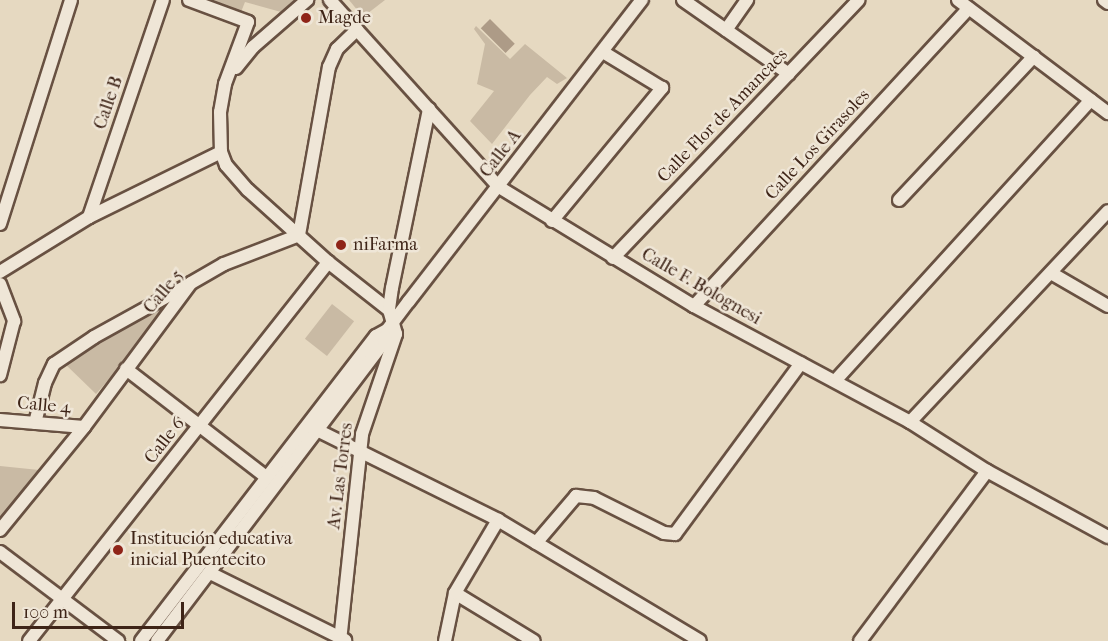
<!DOCTYPE html>
<meta charset="utf-8">
<style>
body{margin:0}
#map{position:relative;width:1108px;height:641px;overflow:hidden;background:#e6d9c1;font-family:"IM FELL French Canon",serif}
div>[style]{position:absolute}
[style*='--x']{left:calc(var(--x)*1px);top:calc(var(--y)*1px);width:calc(var(--w)*1px);rotate:calc(var(--a)*1deg)}
.green>*{inset:0;background:#c9baa4;transform-origin:0 0}
.water>*{inset:0;background:#ad9b87;transform-origin:0 0}
.roads{filter:drop-shadow(2px 0 #685142) drop-shadow(-2px 0 #685142) drop-shadow(0 2px #685142) drop-shadow(0 -2px #685142)}
.minor>*{height:12px;margin:-6px;padding:0 6px;transform-origin:6px;border-radius:6px;background:#efe6d7}
.dots>*{width:16px;height:16px;translate:-50% -50%;box-sizing:border-box;border:3px solid #efe6d7;border-radius:50%}
span{translate:-50% -50%;white-space:nowrap;text-align:center;line-height:1.15;-webkit-text-stroke:5px #efe6d7;paint-order:stroke}
.poi-label{font-size:18px;color:#3e2417}
.left{translate:0 -50%;text-align:left}
.street-label{font-size:18px;color:#3e2417}
.scale{position:absolute;left:12px;top:602px;width:172px;height:27px;box-sizing:border-box;border:3px solid #3e2417;border-top:0;padding-left:8px;font-size:18px;line-height:21px;white-space:nowrap;color:#3e2417;-webkit-text-stroke:4px #efe6d7;paint-order:stroke}
</style>
<div id="map">
<div class="green">
<div style="clip-path:polygon(209px 0,294px 0,281px 12px,245px 2px,241px 12px)"></div>
<div style="clip-path:polygon(349px 0,385px 0,363px 17px)"></div>
<div style="clip-path:polygon(476px 26px,510px 59px,525px 44px,567px 78px,557px 84px,547px 77px,530px 95px,492px 144px,470px 121px,494px 91px,477px 84px,485px 44px,474px 29px)"></div>
<div style="clip-path:polygon(168px 298px,174px 304px,96px 394px,63px 362px)"></div>
<div style="left:332px;top:304px;width:28px;height:44px;rotate:38deg"></div>
<div style="clip-path:polygon(0 466px,39px 470px,0 526px)"></div>
</div>
<div class="water">
<div style="left:490px;top:19px;width:35px;height:13px;rotate:45deg"></div>
</div>
<div class="roads">
<div class="minor">
<div style="--x:189;--y:0;--w:63;--a:20.4"></div>
<div style="--x:248;--y:22;--w:66;--a:110.4"></div>
<div style="--x:225;--y:84;--w:28;--a:100"></div>
<div style="--x:220;--y:112;--w:40;--a:88.6"></div>
<div style="--x:221;--y:152;--w:14;--a:69"></div>
<div style="--x:226;--y:165;--w:33;--a:49"></div>
<div style="--x:248;--y:190;--w:108;--a:42"></div>
<div style="--x:328;--y:262;--w:78;--a:38.2"></div>
<div style="--x:330;--y:0;--w:252;--a:47.9"></div>
<div style="--x:499;--y:187;--w:228;--a:31.4"></div>
<div style="--x:694;--y:306;--w:245;--a:28.2"></div>
<div style="--x:910;--y:422;--w:91;--a:32.5"></div>
<div style="--x:987;--y:471;--w:138;--a:28.6"></div>
<div style="--x:683;--y:0;--w:129;--a:34.9"></div>
<div style="--x:958;--y:0;--w:188;--a:37"></div>
<div style="--x:1104;--y:0;--w:5;--a:37"></div>
<div style="--x:726;--y:30;--w:37;--a:-55"></div>
<div style="--x:236;--y:68;--w:27;--a:-51"></div>
<div style="--x:253;--y:47;--w:72;--a:-41"></div>
<div style="--x:899;--y:200;--w:197;--a:-46.8"></div>
<div style="--x:89;--y:217;--w:229;--a:-71.2"></div>
<div style="--x:552;--y:221;--w:173;--a:-50.4"></div>
<div style="--x:662;--y:88;--w:69;--a:-148.6"></div>
<div style="--x:0;--y:224;--w:235;--a:-72.4"></div>
<div style="--x:613;--y:258;--w:356;--a:-46.4"></div>
<div style="--x:0;--y:272;--w:105;--a:-31.7"></div>
<div style="--x:89;--y:217;--w:147;--a:-26.2"></div>
<div style="--x:1051;--y:273;--w:66;--a:30.1"></div>
<div style="--x:0;--y:284;--w:40;--a:69"></div>
<div style="--x:14;--y:321;--w:56;--a:104.5"></div>
<div style="--x:694;--y:306;--w:405;--a:-47.3"></div>
<div style="--x:126;--y:369;--w:177;--a:37.6"></div>
<div style="--x:835;--y:381;--w:380;--a:-47.7"></div>
<div style="--x:0;--y:420;--w:84;--a:4.8"></div>
<div style="--x:910;--y:422;--w:289;--a:-46.8"></div>
<div style="--x:35;--y:423;--w:41;--a:-76"></div>
<div style="--x:45;--y:383;--w:21;--a:-65"></div>
<div style="--x:54;--y:364;--w:48;--a:-34"></div>
<div style="--x:94;--y:337;--w:107;--a:-29"></div>
<div style="--x:317;--y:430;--w:202;--a:26.4"></div>
<div style="--x:498;--y:520;--w:235;--a:30.9"></div>
<div style="--x:0;--y:530;--w:133;--a:-50.8"></div>
<div style="--x:84;--y:427;--w:179;--a:-53.4"></div>
<div style="--x:191;--y:283;--w:38;--a:-30"></div>
<div style="--x:224;--y:264;--w:80;--a:-21.1"></div>
<div style="--x:299;--y:235;--w:171;--a:-79.9"></div>
<div style="--x:329;--y:67;--w:20;--a:-66"></div>
<div style="--x:337;--y:49;--w:28;--a:-44"></div>
<div style="--x:536;--y:543;--w:62;--a:-49.6"></div>
<div style="--x:576;--y:496;--w:18;--a:6"></div>
<div style="--x:594;--y:498;--w:78;--a:26.6"></div>
<div style="--x:664;--y:533;--w:11;--a:5"></div>
<div style="--x:675;--y:534;--w:212;--a:-53.6"></div>
<div style="--x:0;--y:552;--w:148;--a:37"></div>
<div style="--x:210;--y:573;--w:151;--a:26.4"></div>
<div style="--x:455;--y:593;--w:92;--a:31.3"></div>
<div style="--x:29;--y:641;--w:483;--a:-51.7"></div>
<div style="--x:141;--y:641;--w:385;--a:-52.4"></div>
<div style="--x:376;--y:336;--w:13;--a:-29"></div>
<div style="--x:157;--y:641;--w:375;--a:-52.8"></div>
<div style="--x:384;--y:342;--w:12;--a:-76"></div>
<div style="--x:387;--y:330;--w:36;--a:-53"></div>
<div style="--x:409;--y:301;--w:381;--a:-52.3"></div>
<div style="--x:340;--y:641;--w:208;--a:-83.9"></div>
<div style="--x:362;--y:434;--w:106;--a:-71.2"></div>
<div style="--x:396;--y:334;--w:26;--a:-106"></div>
<div style="--x:389;--y:309;--w:21;--a:-82"></div>
<div style="--x:392;--y:288;--w:183;--a:-78.3"></div>
<div style="--x:445;--y:641;--w:49;--a:-78.2"></div>
<div style="--x:455;--y:593;--w:85;--a:-59.5"></div>
<div style="--x:860;--y:641;--w:212;--a:-53.2"></div>
</div>
</div>
<div class="dots">
<div style="left:306px;top:18px;background:#8f2418"></div>
<div style="left:341px;top:245px;background:#8f2418"></div>
<div style="left:118px;top:550px;background:#8f2418"></div>
</div>
<div class="poi-label">
<span class="left" style="left:318px;top:18px">Magde</span>
<span class="left" style="left:353px;top:245px">niFarma</span>
<span class="left" style="left:130px;top:550px">Institución educativa<br>inicial Puentecito</span>
</div>
<div class="street-label">
<span style="left:109px;top:103px;rotate:-71deg">Calle B</span>
<span style="left:723px;top:116px;rotate:-46deg">Calle Flor de Amancaes</span>
<span style="left:818px;top:145px;rotate:-47deg">Calle Los Girasoles</span>
<span style="left:501px;top:154px;rotate:-52deg">Calle A</span>
<span style="left:701px;top:287px;rotate:30deg">Calle F. Bolognesi</span>
<span style="left:164px;top:292px;rotate:-50deg">Calle 5</span>
<span style="left:44px;top:406px;rotate:5deg">Calle 4</span>
<span style="left:165px;top:441px;rotate:-52deg">Calle 6</span>
<span style="left:341px;top:476px;rotate:-83deg">Av. Las Torres</span>
</div>
<div class="scale">100 m</div>
</div>
